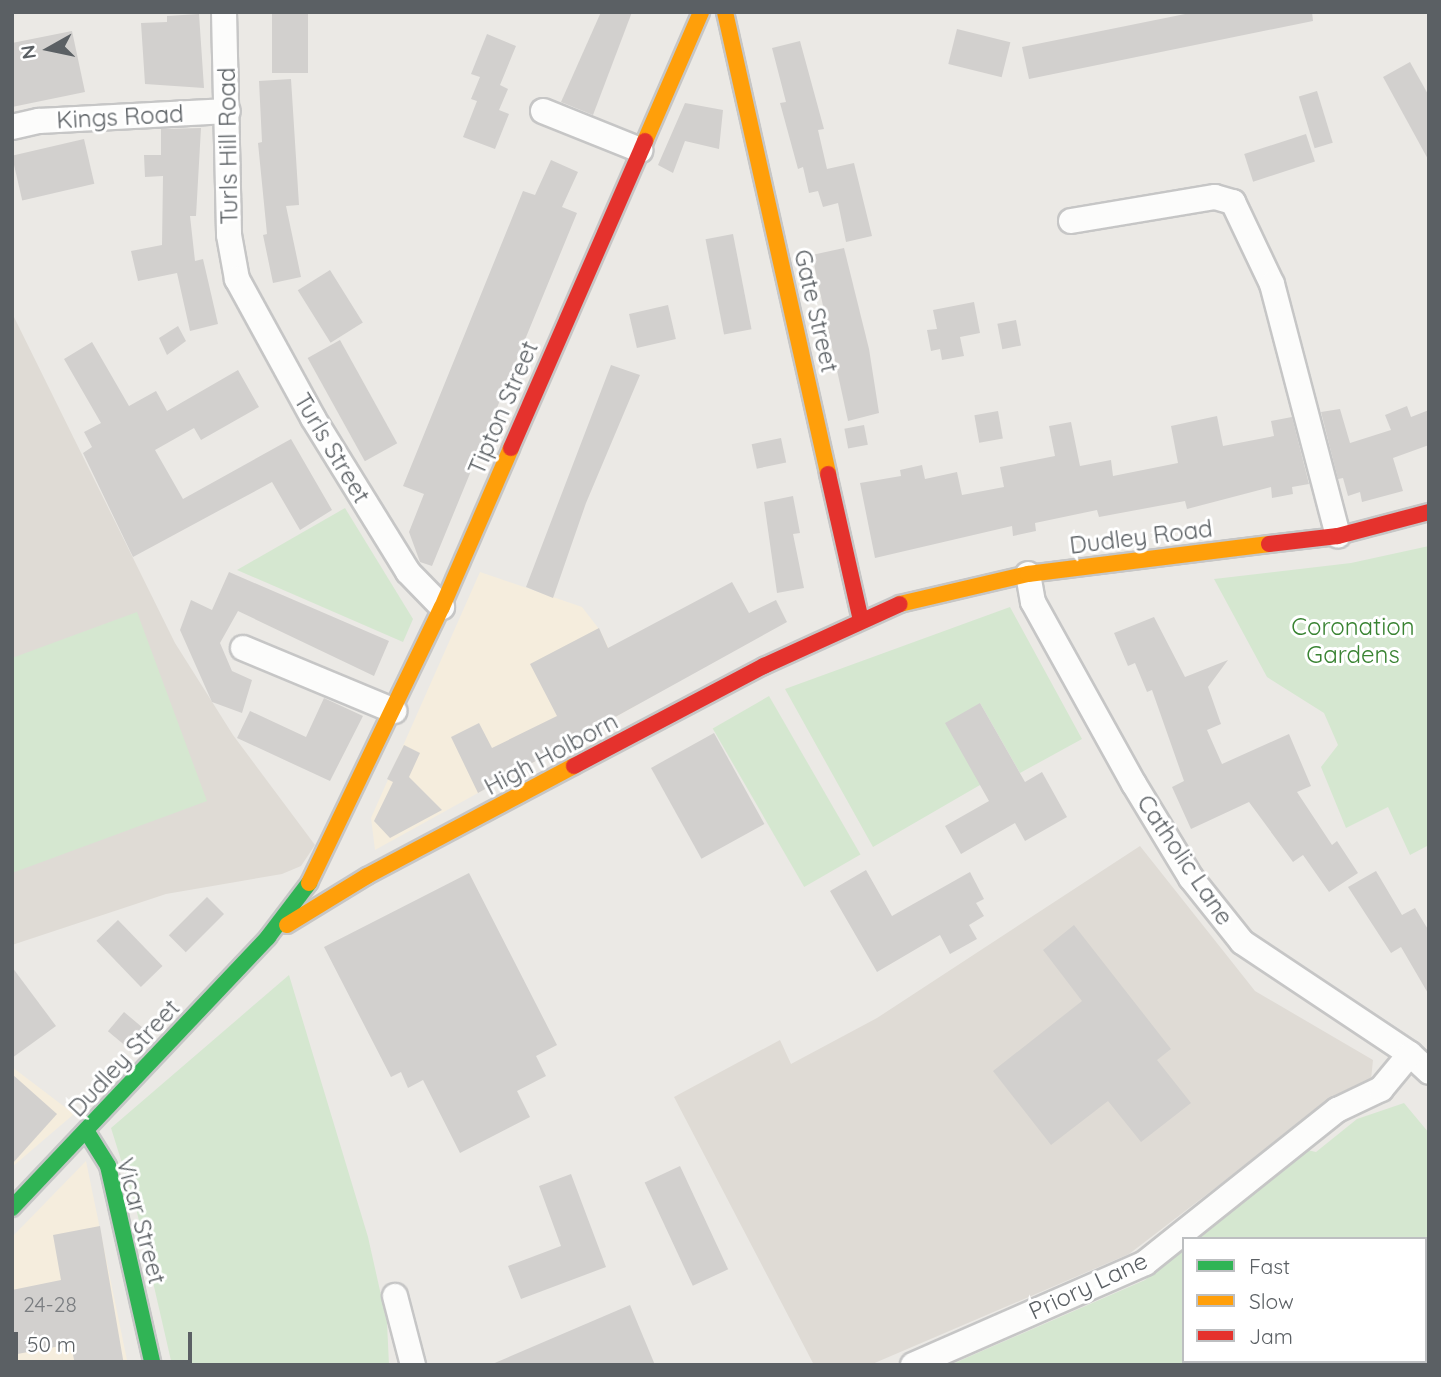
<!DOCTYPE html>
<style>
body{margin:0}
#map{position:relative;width:1441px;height:1377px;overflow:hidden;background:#ebe9e5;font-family:Quicksand,sans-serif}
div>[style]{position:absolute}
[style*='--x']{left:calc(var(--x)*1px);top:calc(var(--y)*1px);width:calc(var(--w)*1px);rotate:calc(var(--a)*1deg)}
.commercial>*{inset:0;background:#f5eddd}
.education>*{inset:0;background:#dfdbd5}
.green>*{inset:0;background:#d5e7d0;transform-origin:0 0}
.building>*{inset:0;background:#d2d0ce;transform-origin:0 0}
.roads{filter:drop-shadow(2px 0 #c6c6c6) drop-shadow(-2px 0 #c6c6c6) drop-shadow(0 2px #c6c6c6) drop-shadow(0 -2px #c6c6c6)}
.street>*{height:24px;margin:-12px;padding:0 12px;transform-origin:12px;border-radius:12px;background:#fcfcfb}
.fast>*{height:16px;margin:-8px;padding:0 8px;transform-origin:8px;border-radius:8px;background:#30b455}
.slow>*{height:16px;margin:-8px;padding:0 8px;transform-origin:8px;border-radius:8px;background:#ff9f0a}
.jam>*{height:16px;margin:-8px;padding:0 8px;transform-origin:8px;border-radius:8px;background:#e5322d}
span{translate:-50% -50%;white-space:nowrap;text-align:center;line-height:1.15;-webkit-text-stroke:6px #fff;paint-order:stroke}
.number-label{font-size:21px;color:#7a7d80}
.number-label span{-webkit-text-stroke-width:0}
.street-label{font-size:24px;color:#5b6064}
.park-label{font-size:24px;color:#398332}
.frame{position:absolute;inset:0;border:14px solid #5b6064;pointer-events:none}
.legend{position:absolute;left:1182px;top:1237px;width:245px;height:126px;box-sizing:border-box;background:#fff;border:2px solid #bdbfc1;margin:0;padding:9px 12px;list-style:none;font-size:21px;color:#5b6064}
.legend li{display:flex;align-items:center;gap:14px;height:35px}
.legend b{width:35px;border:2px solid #bdbfc1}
.north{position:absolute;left:14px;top:14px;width:70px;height:70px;-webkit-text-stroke:5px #fff;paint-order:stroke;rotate:261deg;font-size:19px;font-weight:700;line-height:28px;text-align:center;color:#5b6064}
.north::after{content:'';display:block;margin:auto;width:24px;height:32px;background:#5b6064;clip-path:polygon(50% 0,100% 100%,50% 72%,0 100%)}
.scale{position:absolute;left:14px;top:1332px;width:178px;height:32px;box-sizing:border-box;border:4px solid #5b6064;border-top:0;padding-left:9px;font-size:21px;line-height:24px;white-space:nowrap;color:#5b6064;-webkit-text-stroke:5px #fff;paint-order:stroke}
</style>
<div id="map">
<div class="commercial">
<div style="clip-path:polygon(480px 572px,582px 607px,599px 629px,637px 705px,375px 850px,371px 818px)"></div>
<div style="clip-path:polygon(12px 1067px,74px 1114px,12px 1167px)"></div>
<div style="clip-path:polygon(86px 1161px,128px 1365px,12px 1365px,12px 1237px)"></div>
</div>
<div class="education">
<div style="clip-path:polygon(12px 313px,175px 643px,233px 735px,315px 845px,301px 866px,282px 874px,166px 894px,12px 945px)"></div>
<div style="clip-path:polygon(1140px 846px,1255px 991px,1373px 1060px,1371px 1080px,1326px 1103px,1129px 1254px,870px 1365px,814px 1365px,674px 1097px,780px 1040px,791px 1064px,877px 1018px)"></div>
</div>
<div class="green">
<div style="clip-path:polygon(345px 508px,413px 619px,403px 642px,237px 570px)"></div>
<div style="clip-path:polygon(1429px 546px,1429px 845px,1410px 855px,1388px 807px,1346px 828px,1321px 767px,1338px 745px,1324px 713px,1267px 677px,1214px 579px,1351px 563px)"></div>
<div style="clip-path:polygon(1010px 607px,1082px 739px,1020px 773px,980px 703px,980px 785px,873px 847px,785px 689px)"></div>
<div style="clip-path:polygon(137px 612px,207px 801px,12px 873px,12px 658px)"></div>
<div style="left:769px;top:696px;width:183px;height:65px;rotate:60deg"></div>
<div style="clip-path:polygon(289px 975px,368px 1237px,387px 1322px,389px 1365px,172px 1365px,136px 1208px,111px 1128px)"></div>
<div style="clip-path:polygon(1404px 1103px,1429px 1133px,1429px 1319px,1425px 1320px,1425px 1239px,1195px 1239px,1303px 1149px,1316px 1152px,1357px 1119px)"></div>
<div style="clip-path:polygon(1184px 1248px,1184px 1361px,1338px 1365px,950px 1365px,1145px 1280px)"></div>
</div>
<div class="building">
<div style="left:272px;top:12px;width:36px;height:61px"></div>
<div style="clip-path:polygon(601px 12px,632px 12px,593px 115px,561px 102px)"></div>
<div style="clip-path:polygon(1195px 12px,1312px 12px,1313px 21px,1029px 79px,1022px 47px)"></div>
<div style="clip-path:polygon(199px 14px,204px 88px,145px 84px,141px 23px,167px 22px,167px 16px)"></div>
<div style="left:957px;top:29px;width:55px;height:36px;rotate:14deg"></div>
<div style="clip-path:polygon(72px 31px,85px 92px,12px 107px,12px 43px)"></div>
<div style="clip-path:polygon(487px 34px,516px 46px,500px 85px,508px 89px,499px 110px,509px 114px,495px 149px,463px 137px,477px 101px,471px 99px,480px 77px,471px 74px)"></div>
<div style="clip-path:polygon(800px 41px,824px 129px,818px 130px,827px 169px,854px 163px,872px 236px,846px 242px,838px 203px,823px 207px,818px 191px,809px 193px,803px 167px,798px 169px,780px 103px,786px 102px,772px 48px)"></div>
<div style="clip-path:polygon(1410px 62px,1429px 96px,1429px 161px,1383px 77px)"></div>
<div style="clip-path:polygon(291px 79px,299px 205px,286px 206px,301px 277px,273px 283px,263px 235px,267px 234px,258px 143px,262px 142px,259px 81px)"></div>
<div style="left:1317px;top:91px;width:54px;height:19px;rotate:73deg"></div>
<div style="clip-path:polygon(685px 103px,723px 110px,719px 149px,685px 141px,673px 173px,658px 165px)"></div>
<div style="clip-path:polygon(201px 128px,196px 216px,190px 216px,195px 261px,203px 259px,218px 324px,190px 331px,177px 273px,138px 281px,131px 251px,162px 245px,163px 176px,145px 177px,144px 155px,161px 155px,161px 129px)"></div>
<div style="left:1306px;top:134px;width:29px;height:65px;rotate:72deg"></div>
<div style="left:84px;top:139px;width:46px;height:74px;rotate:77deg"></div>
<div style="clip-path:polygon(551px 160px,578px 172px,562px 207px,577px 213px,432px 566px,420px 562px,409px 532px,424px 494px,403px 486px,523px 191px,535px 195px)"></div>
<div style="left:733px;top:234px;width:97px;height:28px;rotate:79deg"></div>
<div style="clip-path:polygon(844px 248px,869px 349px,879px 413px,848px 421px,812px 255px)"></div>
<div style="left:330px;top:270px;width:62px;height:38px;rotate:58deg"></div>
<div style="clip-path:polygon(974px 302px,980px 333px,960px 337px,964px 356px,942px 360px,940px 349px,931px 351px,927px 330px,937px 329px,933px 310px)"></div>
<div style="left:668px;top:305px;width:35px;height:40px;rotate:77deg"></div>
<div style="left:1016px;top:320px;width:26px;height:19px;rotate:79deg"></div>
<div style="clip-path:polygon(178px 326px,186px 341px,167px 355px,159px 338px)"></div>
<div style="left:340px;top:340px;width:118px;height:37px;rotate:61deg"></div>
<div style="clip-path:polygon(92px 342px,129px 406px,156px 391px,167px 411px,238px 370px,259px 407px,201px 440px,194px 428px,155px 450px,183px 499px,291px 439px,332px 510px,300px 530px,272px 482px,133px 557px,83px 453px,92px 447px,84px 432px,101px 423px,64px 359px)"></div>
<div style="clip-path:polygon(611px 365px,640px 375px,586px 503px,553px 598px,526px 587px)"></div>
<div style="clip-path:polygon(1407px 406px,1411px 417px,1429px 410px,1429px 445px,1393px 458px,1403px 491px,1362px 502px,1360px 492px,1348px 496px,1343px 478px,1338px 479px,1321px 412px,1340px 409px,1350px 443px,1391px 430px,1385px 415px)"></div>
<div style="left:998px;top:411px;width:28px;height:24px;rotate:80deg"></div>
<div style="clip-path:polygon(1217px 416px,1223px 446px,1274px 436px,1271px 421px,1292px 417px,1309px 484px,1292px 487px,1293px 494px,1272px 498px,1271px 487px,1187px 509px,1185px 501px,1099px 517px,1097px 510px,1035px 523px,1036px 531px,1013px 536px,1012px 526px,875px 558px,860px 483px,901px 476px,900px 470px,922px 465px,925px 479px,957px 472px,962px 495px,1004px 487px,1000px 467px,1055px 456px,1049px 426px,1071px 422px,1080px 466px,1111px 460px,1113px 476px,1178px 463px,1171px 426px)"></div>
<div style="left:864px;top:425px;width:20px;height:20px;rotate:79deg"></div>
<div style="left:781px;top:438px;width:25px;height:30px;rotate:78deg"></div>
<div style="clip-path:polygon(793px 496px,800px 533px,793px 534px,804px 588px,777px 593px,764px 502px)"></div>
<div style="clip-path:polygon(229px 572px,389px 641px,374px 676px,238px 611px,220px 643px,232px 671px,252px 680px,242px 713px,212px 702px,180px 630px,191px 600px,212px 610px)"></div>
<div style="clip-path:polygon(732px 582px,749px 613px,776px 600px,787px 622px,478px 793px,451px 737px,479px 723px,492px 748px,557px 716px,530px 664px,599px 628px,608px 648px)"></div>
<div style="clip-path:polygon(1154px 617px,1185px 677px,1228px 660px,1208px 687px,1221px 724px,1207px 730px,1222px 764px,1289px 734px,1311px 786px,1297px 792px,1332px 845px,1337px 841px,1358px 873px,1329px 892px,1303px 855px,1293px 862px,1249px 802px,1191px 829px,1172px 787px,1184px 781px,1152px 690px,1147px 692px,1135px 663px,1128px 666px,1114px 633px)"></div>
<div style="clip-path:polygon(324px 698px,363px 716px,330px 781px,237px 738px,250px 711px,306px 737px)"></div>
<div style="clip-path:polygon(980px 703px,1025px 782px,1042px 772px,1067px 817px,1025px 841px,1015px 823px,961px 854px,945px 826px,989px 801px,945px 723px)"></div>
<div style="left:714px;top:733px;width:104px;height:72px;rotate:61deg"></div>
<div style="clip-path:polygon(404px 745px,420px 753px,409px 777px,442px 810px,390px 838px,374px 821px,393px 782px,387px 779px)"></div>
<div style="clip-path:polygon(866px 870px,892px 916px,970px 872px,984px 899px,976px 903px,984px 916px,969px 925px,977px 939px,950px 954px,940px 935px,877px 972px,830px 891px)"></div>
<div style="clip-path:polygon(1376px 871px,1402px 915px,1415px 908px,1429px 931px,1429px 995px,1401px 947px,1391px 953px,1348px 887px)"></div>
<div style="clip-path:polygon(469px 873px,557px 1045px,536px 1056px,546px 1076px,517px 1091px,530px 1117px,460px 1153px,423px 1080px,408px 1088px,401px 1072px,391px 1077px,324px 947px)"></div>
<div style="left:207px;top:897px;width:24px;height:54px;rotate:45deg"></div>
<div style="left:118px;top:920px;width:64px;height:30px;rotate:46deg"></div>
<div style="clip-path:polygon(1074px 925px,1171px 1049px,1157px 1060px,1191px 1103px,1141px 1142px,1108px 1101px,1051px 1145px,993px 1071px,1082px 1001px,1043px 950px)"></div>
<div style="clip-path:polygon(12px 967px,56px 1026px,12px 1058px)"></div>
<div style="left:124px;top:1012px;width:31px;height:25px;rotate:40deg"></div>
<div style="clip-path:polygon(12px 1074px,57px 1114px,12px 1164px)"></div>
<div style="left:680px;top:1166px;width:114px;height:39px;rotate:65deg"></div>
<div style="clip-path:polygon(571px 1174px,606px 1267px,521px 1299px,508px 1266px,561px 1246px,539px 1186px)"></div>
<div style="clip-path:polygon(100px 1226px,124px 1365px,75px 1365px,71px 1344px,12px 1355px,12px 1290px,61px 1280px,53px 1235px)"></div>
<div style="clip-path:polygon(630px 1305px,655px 1365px,490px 1365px)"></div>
</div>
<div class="roads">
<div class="street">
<div style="--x:224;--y:12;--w:223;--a:88.7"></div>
<div style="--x:229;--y:235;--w:45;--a:79.7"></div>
<div style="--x:237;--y:279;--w:158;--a:61.3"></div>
<div style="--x:313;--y:418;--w:181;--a:58.3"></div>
<div style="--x:408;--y:572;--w:49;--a:45.8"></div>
<div style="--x:543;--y:111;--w:105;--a:21.9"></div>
<div style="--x:12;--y:127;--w:28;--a:-13"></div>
<div style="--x:39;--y:121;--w:189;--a:-3"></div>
<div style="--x:1071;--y:221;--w:146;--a:-9.5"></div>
<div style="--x:1215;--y:197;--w:19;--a:16"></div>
<div style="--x:1233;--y:202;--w:91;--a:64.6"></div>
<div style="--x:1272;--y:284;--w:260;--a:75.3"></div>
<div style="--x:1028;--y:574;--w:28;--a:80"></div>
<div style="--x:1033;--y:602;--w:208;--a:61"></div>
<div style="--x:1134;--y:784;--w:110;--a:58.8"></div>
<div style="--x:1191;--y:878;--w:82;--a:51.4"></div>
<div style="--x:1242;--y:942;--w:202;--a:33.7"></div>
<div style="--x:1410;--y:1054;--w:26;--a:43"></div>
<div style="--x:243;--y:648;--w:164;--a:22.6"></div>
<div style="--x:395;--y:1296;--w:71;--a:75.4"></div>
<div style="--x:913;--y:1365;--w:253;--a:-23.7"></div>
<div style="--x:1145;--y:1263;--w:246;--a:-38.6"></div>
<div style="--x:1337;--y:1110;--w:49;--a:-25.5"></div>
<div style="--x:1381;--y:1089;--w:45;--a:-50.4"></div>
</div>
<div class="fast">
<div style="--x:87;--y:1132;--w:40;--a:58"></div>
<div style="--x:108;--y:1166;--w:204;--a:77.3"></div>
<div style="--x:12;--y:1208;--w:373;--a:-46.6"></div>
<div style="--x:268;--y:937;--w:68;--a:-52.8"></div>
</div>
<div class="slow">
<div style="--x:725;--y:12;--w:473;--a:77.4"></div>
<div style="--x:645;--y:141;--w:141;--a:-66.5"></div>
<div style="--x:900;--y:604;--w:131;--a:-13.2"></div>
<div style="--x:1028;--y:574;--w:243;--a:-7.1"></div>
<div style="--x:309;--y:883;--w:306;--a:-64.3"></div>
<div style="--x:442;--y:607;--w:173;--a:-66.5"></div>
<div style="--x:287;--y:925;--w:94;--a:-31.5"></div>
<div style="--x:367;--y:876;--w:234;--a:-28"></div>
</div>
<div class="jam">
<div style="--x:511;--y:448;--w:335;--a:-66.4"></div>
<div style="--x:828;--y:474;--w:150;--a:77.3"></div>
<div style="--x:1269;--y:544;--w:69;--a:-6.6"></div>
<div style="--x:1338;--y:536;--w:94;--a:-14.8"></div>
<div style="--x:574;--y:766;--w:215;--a:-27.8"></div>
<div style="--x:764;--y:666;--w:149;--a:-24.5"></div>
</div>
</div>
<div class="number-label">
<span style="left:50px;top:1304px">24-28</span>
</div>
<div class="street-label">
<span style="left:120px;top:117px;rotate:-3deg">Kings Road</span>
<span style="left:228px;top:146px;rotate:-91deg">Turls Hill Road</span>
<span style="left:816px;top:311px;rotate:77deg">Gate Street</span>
<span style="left:503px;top:408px;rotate:-67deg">Tipton Street</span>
<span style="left:332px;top:448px;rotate:59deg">Turls Street</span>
<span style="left:1141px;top:537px;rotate:-7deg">Dudley Road</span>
<span style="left:551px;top:754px;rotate:-28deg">High Holborn</span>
<span style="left:1185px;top:860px;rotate:56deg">Catholic Lane</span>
<span style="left:124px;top:1058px;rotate:-47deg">Dudley Street</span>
<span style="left:141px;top:1221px;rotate:75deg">Vicar Street</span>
<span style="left:1088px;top:1286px;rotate:-25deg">Priory Lane</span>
</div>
<div class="park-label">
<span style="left:1353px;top:641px">Coronation<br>Gardens</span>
</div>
<div class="frame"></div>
<ul class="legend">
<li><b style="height:9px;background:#30b455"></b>Fast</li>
<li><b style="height:9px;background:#ff9f0a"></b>Slow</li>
<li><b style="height:9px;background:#e5322d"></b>Jam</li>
</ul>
<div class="north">N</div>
<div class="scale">50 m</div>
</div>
